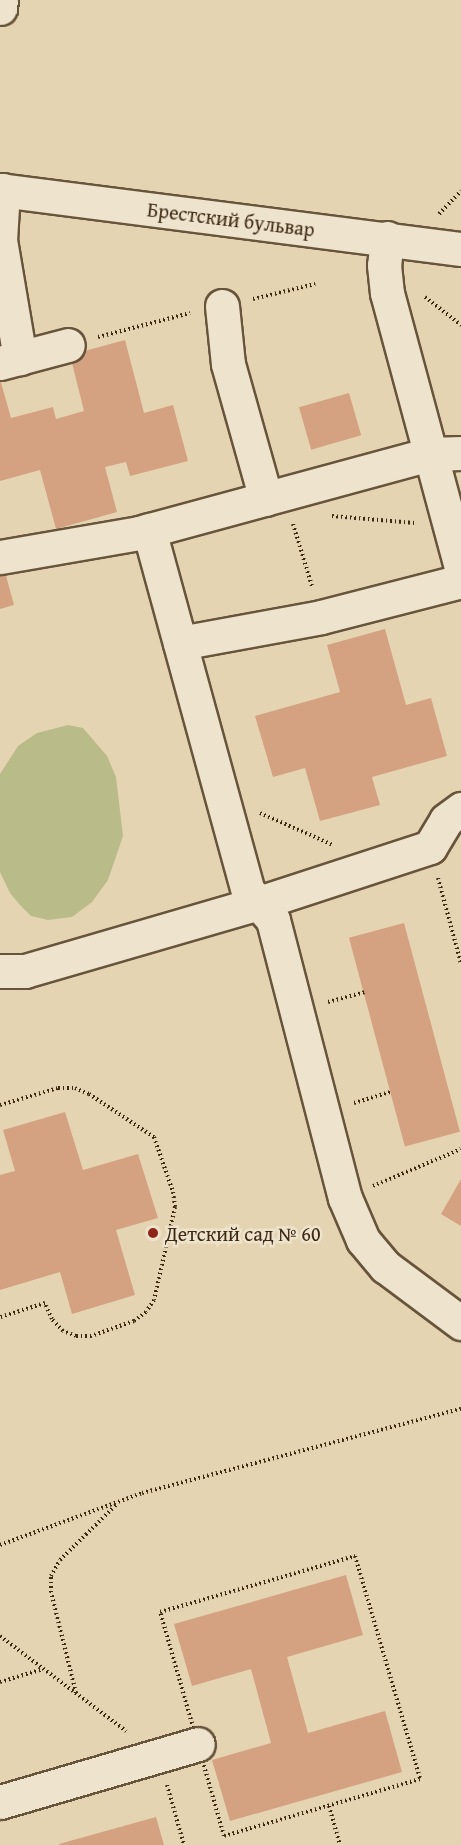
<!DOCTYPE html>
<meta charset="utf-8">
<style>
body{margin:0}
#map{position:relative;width:461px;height:1845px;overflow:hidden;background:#e5d4b2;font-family:"Gentium Book Plus",serif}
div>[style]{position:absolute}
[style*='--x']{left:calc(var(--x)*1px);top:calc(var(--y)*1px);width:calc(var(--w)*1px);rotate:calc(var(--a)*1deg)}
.green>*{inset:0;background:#b9bb89}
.building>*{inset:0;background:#d4a281;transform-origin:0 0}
.path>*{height:4px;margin-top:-2px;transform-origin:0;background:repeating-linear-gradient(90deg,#3f2913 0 1.5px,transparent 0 4.5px)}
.roads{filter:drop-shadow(2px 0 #68543b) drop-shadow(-2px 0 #68543b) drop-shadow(0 2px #68543b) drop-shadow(0 -2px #68543b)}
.minor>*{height:33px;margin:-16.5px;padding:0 16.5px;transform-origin:16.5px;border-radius:16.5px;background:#eee3cd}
.dots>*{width:16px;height:16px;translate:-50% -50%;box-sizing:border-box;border:3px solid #eee3cd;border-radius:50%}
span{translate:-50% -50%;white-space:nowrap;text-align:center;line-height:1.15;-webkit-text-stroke:5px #eee3cd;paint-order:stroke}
.street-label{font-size:20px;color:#3f2913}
.poi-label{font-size:20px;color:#3f2913}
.left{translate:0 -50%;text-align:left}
</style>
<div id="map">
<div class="green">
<div style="clip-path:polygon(68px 725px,83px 728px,107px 756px,116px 777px,123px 836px,108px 880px,92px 902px,72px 917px,48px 920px,31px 916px,20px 905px,10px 893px,0 872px,0 774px,18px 746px,37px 733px)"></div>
</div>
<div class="building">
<div style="clip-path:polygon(125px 340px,144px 413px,173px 405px,188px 461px,130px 476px,126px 462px,105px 467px,117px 512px,56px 529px,40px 470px,0 481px,0 379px,11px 418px,53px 407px,56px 419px,84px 411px,70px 355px)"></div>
<div style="left:349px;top:393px;width:44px;height:52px;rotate:74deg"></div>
<div style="clip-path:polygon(5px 572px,14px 605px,0 609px,0 574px)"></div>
<div style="clip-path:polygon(385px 629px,406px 705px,431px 698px,447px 756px,372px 777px,380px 805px,320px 821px,305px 768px,273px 777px,255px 716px,340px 692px,327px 645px)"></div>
<div style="left:404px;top:923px;width:216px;height:57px;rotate:75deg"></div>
<div style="clip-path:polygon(65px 1112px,83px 1170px,138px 1154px,158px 1218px,116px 1230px,135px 1295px,72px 1314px,60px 1272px,0 1290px,0 1175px,15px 1171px,3px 1130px)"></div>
<div style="clip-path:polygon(461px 1179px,461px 1226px,441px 1214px)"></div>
<div style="clip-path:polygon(346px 1575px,363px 1635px,287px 1657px,308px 1733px,385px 1711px,402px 1772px,230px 1821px,212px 1760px,271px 1743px,251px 1669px,192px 1686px,174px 1624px)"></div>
<div style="clip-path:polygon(156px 1817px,164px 1845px,60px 1845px,59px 1844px)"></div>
</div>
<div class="path">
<div style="--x:439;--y:214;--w:32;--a:-46"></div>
<div style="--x:425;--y:297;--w:46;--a:37.9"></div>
<div style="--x:253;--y:299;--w:64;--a:-13.6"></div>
<div style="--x:98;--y:337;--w:95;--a:-14.6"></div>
<div style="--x:332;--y:516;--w:83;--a:4.8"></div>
<div style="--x:293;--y:524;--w:65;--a:73"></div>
<div style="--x:260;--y:813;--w:80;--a:23.7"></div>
<div style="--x:438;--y:878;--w:89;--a:75"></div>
<div style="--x:328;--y:1002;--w:38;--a:-15"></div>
<div style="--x:354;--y:1103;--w:39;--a:-17"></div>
<div style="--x:0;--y:1105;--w:60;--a:-16.3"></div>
<div style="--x:58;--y:1088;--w:17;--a:0"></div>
<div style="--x:75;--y:1088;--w:15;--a:23"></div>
<div style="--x:89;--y:1094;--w:78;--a:33.5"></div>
<div style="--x:154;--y:1137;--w:58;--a:70.9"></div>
<div style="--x:173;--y:1192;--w:15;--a:82"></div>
<div style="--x:175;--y:1207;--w:95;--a:102.7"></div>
<div style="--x:154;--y:1300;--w:14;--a:124"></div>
<div style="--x:146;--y:1312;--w:15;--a:143"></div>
<div style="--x:134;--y:1321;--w:46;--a:160.8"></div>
<div style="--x:91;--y:1336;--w:15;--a:180"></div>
<div style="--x:76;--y:1336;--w:14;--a:-159"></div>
<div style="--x:63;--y:1331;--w:16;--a:-133"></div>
<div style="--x:52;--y:1319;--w:17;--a:-114"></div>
<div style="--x:45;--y:1303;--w:47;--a:162.7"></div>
<div style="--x:373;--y:1186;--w:95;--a:-22.8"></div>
<div style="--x:0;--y:1545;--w:151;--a:-20.1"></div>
<div style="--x:142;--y:1493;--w:330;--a:-14.8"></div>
<div style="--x:355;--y:1556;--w:232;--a:73.7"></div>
<div style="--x:420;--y:1779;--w:204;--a:163.8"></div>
<div style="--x:224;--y:1836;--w:233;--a:-105.9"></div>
<div style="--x:160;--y:1612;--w:203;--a:-16"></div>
<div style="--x:0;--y:1636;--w:158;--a:37"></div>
<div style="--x:0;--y:1682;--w:45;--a:-16.8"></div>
<div style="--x:76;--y:1693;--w:104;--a:-103.9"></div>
<div style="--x:51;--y:1592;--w:16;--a:-90"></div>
<div style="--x:51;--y:1576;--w:18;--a:-61"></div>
<div style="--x:60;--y:1560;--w:80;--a:-44.5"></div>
<div style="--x:167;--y:1785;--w:62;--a:74.2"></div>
<div style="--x:329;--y:1806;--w:41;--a:74.2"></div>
</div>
<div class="roads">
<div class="minor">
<div style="--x:0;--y:8;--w:8;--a:-83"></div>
<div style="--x:0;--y:190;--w:465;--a:7.3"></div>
<div style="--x:3;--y:190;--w:50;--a:93.4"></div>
<div style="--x:0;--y:240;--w:120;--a:80.4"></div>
<div style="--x:387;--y:238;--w:27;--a:96"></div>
<div style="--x:384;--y:265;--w:28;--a:84"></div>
<div style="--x:387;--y:293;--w:285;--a:74.9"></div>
<div style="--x:222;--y:306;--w:58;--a:84.1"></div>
<div style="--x:228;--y:364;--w:140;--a:74.3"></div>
<div style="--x:0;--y:363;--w:70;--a:-14.8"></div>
<div style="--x:149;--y:530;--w:374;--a:74.7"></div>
<div style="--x:248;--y:891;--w:38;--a:49"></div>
<div style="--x:273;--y:920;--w:287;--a:75.5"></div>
<div style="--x:345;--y:1198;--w:46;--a:66.8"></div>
<div style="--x:363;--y:1240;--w:35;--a:50"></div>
<div style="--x:386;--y:1267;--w:94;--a:36.7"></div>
<div style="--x:0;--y:557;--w:141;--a:-9.8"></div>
<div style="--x:139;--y:533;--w:302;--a:-15.2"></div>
<div style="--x:430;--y:454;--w:31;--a:-2"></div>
<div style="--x:180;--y:643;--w:143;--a:-10.4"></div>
<div style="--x:321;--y:617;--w:145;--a:-14.4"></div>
<div style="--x:0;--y:971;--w:25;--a:0"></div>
<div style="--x:25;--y:971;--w:244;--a:-16.2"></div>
<div style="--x:259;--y:903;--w:180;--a:-18.1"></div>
<div style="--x:430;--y:847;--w:31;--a:-59"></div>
<div style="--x:446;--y:820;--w:19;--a:-36"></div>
<div style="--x:0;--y:1802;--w:206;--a:-16.3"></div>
</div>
</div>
<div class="dots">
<div style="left:153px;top:1233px;background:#8f2418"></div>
</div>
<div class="street-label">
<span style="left:231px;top:219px;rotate:7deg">Брестский бульвар</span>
</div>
<div class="poi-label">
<span class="left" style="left:165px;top:1233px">Детский сад № 60</span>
</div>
</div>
